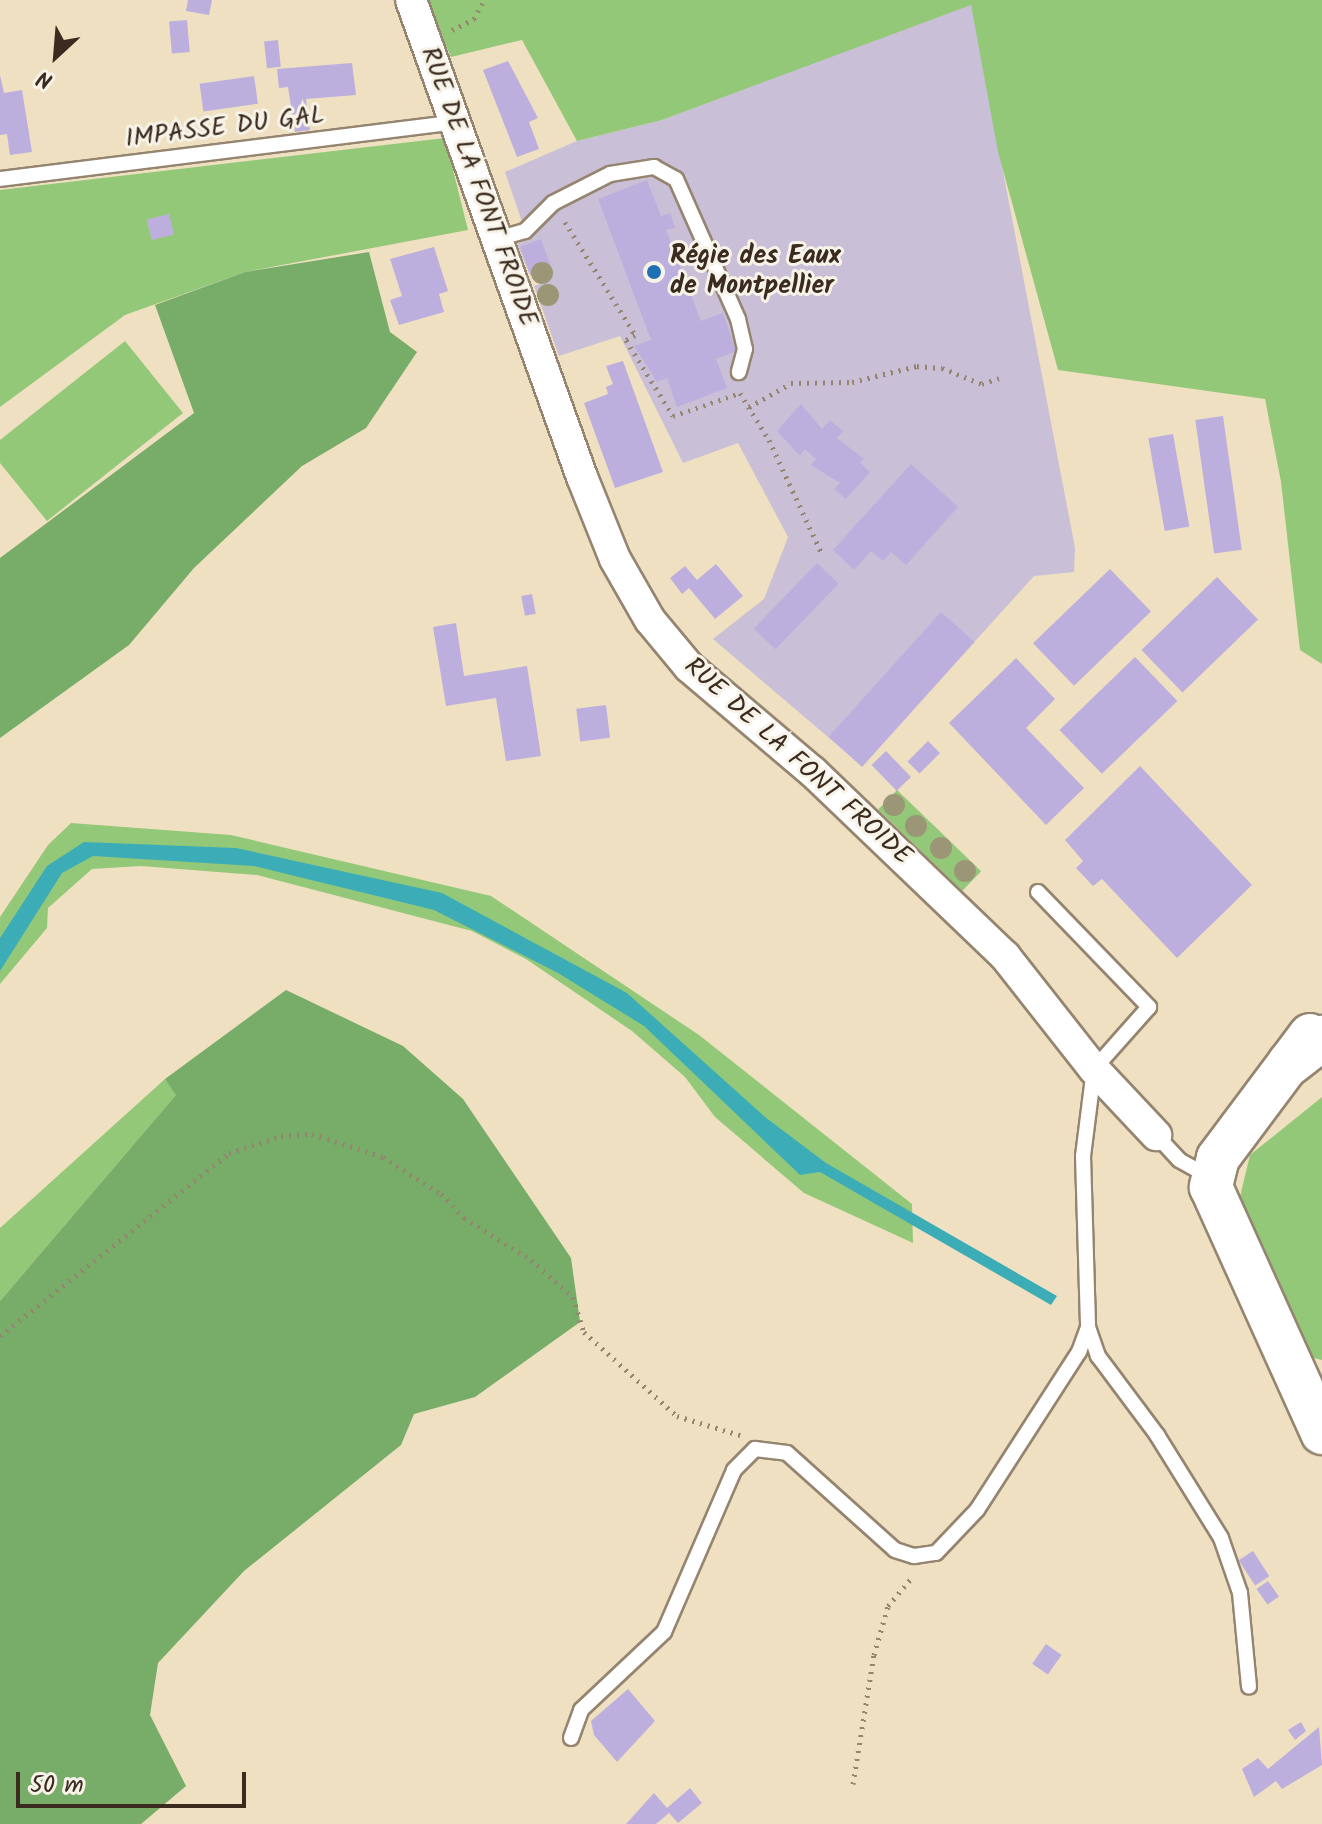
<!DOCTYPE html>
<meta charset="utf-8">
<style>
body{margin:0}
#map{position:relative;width:1322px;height:1824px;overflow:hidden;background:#efe0c1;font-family:Kalam,sans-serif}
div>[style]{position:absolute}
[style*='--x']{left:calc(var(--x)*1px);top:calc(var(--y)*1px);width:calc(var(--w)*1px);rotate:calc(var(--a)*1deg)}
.industrial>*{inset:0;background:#c9bfd7}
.green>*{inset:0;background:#94c879;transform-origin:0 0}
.forest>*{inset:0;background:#77ac69}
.water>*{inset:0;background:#3cadb7}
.building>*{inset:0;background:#bdafdd;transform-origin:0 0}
.path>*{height:5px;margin-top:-2.5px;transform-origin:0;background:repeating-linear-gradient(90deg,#958570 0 2px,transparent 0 8px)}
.roads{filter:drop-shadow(2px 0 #958570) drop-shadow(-2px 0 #958570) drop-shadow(0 2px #958570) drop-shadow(0 -2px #958570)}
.lane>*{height:14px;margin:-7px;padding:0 7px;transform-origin:7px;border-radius:7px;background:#fff}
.street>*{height:30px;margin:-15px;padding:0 15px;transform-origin:15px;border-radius:15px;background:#fff}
.secondary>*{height:42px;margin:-21px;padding:0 21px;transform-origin:21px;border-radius:21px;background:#fff}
.primary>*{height:44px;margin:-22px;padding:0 22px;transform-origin:22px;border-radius:22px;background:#fff}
.trees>*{width:22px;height:22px;margin:-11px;border-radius:50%;background:#9b9676}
.dots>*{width:22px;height:22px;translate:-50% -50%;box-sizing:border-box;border:4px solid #f7f3e8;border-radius:50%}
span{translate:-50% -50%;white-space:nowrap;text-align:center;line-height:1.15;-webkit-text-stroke:6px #f7f3e8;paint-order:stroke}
.street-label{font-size:26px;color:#3b2a1e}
.poi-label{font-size:26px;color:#3b2a1e;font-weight:700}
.left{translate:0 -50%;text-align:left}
.north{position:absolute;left:16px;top:16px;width:80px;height:80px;-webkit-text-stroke:6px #f7f3e8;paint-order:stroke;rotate:206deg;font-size:22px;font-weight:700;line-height:32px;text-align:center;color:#3b2a1e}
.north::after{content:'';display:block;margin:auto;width:28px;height:36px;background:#3b2a1e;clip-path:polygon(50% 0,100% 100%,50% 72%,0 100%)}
.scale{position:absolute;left:16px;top:1772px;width:230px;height:36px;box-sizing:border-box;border:4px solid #3b2a1e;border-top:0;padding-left:10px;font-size:24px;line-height:28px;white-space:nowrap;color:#3b2a1e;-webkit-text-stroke:6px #f7f3e8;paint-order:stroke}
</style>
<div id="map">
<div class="industrial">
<div style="clip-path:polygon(971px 4px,1075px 548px,1074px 572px,1034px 576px,862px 766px,713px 639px,764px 599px,788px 537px,738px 443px,683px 463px,620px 336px,559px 356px,534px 286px,540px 284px,537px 273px,530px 275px,517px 244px,528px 239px,505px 172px,577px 141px,662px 120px)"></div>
</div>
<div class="green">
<div style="clip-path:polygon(425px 0,1322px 0,1322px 664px,1300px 650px,1281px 482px,1265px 399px,1058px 370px,998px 152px,971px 5px,662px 120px,577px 141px,522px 40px,451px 57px)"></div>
<div style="clip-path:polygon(445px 138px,468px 230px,245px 272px,125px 315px,0 407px,0 190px)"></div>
<div style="clip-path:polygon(125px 341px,183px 413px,47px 521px,0 463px,0 440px)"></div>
<div style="left:897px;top:790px;width:117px;height:27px;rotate:44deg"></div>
<div style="clip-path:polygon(71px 823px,231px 835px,491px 896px,699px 1035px,912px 1204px,913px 1243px,804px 1193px,715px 1117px,685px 1077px,632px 1031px,526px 959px,472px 931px,257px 875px,141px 866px,92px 869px,48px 908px,47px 928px,0 984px,0 917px,48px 845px)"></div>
<div style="clip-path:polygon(165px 1079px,177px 1094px,0 1301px,0 1228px)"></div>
<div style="clip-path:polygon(1322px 1097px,1322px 1360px,1306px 1356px,1239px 1201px,1250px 1155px)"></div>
</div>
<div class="forest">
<div style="clip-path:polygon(369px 252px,390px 332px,417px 352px,366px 428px,302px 466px,194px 568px,129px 645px,0 738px,0 558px,194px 413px,155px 305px,245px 272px)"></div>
<div style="clip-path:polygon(286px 990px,403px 1046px,463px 1099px,571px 1258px,580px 1322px,475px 1397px,414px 1414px,401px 1445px,244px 1571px,158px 1663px,150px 1715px,186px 1786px,141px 1824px,0 1824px,0 1301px,176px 1095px,165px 1079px)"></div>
</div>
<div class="water">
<div style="clip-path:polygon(84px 842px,236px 848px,442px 893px,627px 993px,765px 1117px,826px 1163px,1057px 1296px,1051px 1305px,820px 1172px,800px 1175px,644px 1026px,558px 973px,434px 910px,254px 866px,93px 856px,62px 873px,0 971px,0 938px,47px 866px)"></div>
</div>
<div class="building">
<div style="clip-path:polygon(188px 0,212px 0,209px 15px,186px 11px)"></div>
<div style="left:187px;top:20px;width:32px;height:18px;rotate:85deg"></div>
<div style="left:278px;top:40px;width:27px;height:14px;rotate:84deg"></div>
<div style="clip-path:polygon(508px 61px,538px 118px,529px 122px,539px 149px,517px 157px,483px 70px)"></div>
<div style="clip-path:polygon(352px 63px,356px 95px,306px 99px,310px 130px,295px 132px,288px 87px,279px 88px,277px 69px)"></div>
<div style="clip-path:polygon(0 75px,4px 93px,22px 90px,32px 152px,10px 155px,7px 134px,0 135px)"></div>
<div style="left:254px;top:76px;width:28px;height:55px;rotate:82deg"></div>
<div style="clip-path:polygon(647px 180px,661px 216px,670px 213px,675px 228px,666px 230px,701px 321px,723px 313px,736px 351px,716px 359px,727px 388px,677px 407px,667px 378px,657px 382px,634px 346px,651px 340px,598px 199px)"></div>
<div style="left:169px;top:214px;width:21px;height:23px;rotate:76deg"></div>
<div style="left:541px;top:239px;width:30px;height:22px;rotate:70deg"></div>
<div style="clip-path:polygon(434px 247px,448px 291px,439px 294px,444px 312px,399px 325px,390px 300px,402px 296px,390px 259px)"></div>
<div style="clip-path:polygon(623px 361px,663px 472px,615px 488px,584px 403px,608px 394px,606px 387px,613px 384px,606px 366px)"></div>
<div style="clip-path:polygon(801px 404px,822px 429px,830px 420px,843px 431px,837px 438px,864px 459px,860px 463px,870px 472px,846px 499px,834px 489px,840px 483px,811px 465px,816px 459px,805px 449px,800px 456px,777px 431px)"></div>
<div style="left:1223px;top:416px;width:135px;height:28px;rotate:82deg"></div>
<div style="left:1173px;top:434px;width:94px;height:25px;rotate:80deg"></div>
<div style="clip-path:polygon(911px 464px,958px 507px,906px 565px,891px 552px,883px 561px,871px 551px,854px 570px,833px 550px)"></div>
<div style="left:817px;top:563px;width:30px;height:91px;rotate:44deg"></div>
<div style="clip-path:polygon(716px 564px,743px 596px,715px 619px,689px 588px,682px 594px,670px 578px,685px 566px,697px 580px)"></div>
<div style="left:1110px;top:569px;width:59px;height:107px;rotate:46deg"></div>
<div style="left:1217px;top:577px;width:59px;height:105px;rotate:46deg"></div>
<div style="left:532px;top:594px;width:20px;height:11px;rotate:79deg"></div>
<div style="left:941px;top:612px;width:45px;height:168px;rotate:42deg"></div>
<div style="clip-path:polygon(456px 623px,464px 676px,527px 666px,541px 756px,506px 761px,496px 698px,446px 706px,433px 627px)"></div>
<div style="left:1135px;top:657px;width:61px;height:105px;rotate:46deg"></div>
<div style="clip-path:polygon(1016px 658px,1055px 699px,1026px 728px,1084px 788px,1046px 825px,949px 723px)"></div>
<div style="left:606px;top:705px;width:33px;height:30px;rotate:83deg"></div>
<div style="left:928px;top:741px;width:17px;height:29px;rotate:45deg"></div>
<div style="left:886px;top:751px;width:36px;height:20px;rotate:46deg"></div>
<div style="clip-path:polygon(1140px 766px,1252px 885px,1177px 958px,1102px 879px,1093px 886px,1076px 868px,1083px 861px,1065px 840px)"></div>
<div style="left:1253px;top:1551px;width:30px;height:17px;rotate:57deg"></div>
<div style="left:1268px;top:1581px;width:19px;height:14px;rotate:55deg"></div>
<div style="left:1046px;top:1644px;width:19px;height:24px;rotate:35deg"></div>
<div style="clip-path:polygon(628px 1689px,655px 1721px,617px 1762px,594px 1735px,591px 1721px)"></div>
<div style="clip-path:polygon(1301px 1722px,1306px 1731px,1295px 1740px,1288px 1730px)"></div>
<div style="clip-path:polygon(1319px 1727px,1322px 1765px,1282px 1789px,1276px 1781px,1254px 1797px,1242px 1769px,1258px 1758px,1268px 1769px)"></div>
<div style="clip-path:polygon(690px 1788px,702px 1803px,678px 1823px,669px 1813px,656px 1824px,626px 1824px,654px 1793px,667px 1808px)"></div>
</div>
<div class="path">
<div style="--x:452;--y:30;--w:25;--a:-27"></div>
<div style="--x:474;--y:19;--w:21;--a:-62"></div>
<div style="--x:565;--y:222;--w:133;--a:58.2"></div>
<div style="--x:635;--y:335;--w:10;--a:151"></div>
<div style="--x:626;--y:340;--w:89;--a:58.3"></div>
<div style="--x:673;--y:416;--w:71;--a:-18.9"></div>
<div style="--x:740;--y:393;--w:55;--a:58.3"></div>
<div style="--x:769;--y:440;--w:123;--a:65.1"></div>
<div style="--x:749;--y:407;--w:48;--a:-29.7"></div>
<div style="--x:791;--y:383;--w:61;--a:-0.9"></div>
<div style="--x:852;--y:382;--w:67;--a:-13.8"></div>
<div style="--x:917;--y:366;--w:25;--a:5"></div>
<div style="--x:942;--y:368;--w:43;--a:21.8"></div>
<div style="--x:982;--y:384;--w:18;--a:-19"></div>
<div style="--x:0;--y:1336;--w:293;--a:-38.6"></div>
<div style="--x:229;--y:1153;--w:55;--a:-18.1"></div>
<div style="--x:281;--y:1136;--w:31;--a:-4"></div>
<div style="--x:312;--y:1134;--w:75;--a:17.9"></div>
<div style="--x:383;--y:1157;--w:69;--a:32.5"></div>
<div style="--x:441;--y:1194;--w:33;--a:46"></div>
<div style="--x:464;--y:1218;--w:79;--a:32.1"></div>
<div style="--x:531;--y:1260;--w:56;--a:41.4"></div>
<div style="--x:573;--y:1297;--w:37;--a:73"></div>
<div style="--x:584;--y:1332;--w:125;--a:42.1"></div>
<div style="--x:677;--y:1416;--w:66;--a:16.8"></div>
<div style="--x:853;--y:1784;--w:131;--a:-80.8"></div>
<div style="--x:874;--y:1655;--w:51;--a:-74.1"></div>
<div style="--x:888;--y:1606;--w:39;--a:-50"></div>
</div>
<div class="roads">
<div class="lane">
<div style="--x:0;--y:179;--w:459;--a:-7.1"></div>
<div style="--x:497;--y:239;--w:29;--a:-16"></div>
<div style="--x:525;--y:231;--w:40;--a:-45"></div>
<div style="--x:553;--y:203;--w:64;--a:-27"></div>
<div style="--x:610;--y:174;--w:45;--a:-9"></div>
<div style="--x:654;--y:167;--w:25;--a:29"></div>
<div style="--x:676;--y:179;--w:153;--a:66.1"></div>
<div style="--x:738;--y:319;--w:31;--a:77"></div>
<div style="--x:745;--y:349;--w:24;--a:105"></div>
<div style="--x:1038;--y:892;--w:160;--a:46"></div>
<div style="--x:1149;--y:1007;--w:83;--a:131.6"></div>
<div style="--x:1094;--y:1069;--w:88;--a:97.2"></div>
<div style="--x:1083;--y:1156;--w:171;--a:88.3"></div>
<div style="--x:1088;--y:1327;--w:31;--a:71"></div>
<div style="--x:1098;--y:1356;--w:99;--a:53.2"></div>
<div style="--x:1157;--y:1435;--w:121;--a:58.1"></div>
<div style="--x:1221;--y:1538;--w:58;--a:70.9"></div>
<div style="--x:1240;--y:1593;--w:94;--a:84.5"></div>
<div style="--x:1156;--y:1135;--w:34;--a:47"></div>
<div style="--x:1179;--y:1160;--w:33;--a:29"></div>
<div style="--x:571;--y:1738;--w:30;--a:-70"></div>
<div style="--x:581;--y:1710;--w:114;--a:-43.2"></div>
<div style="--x:664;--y:1632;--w:176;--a:-66.6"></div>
<div style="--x:734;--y:1470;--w:30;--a:-45"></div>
<div style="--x:755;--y:1449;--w:32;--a:7"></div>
<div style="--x:787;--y:1453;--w:145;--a:41.9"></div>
<div style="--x:895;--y:1550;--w:20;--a:18"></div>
<div style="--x:914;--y:1556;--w:22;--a:-8"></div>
<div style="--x:936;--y:1553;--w:59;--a:-46.4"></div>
<div style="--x:977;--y:1510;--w:188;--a:-57.2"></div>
<div style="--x:1079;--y:1352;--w:27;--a:-70"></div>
</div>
<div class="street">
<div style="--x:411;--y:0;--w:507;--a:70.28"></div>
<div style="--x:582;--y:477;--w:88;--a:68.1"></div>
<div style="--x:615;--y:559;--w:70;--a:60.2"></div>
<div style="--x:650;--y:620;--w:61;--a:50.3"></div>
<div style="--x:689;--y:667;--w:162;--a:40.3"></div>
<div style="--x:813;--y:772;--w:266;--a:43.8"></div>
<div style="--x:1005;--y:956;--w:144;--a:51.8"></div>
<div style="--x:1094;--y:1069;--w:91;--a:46.8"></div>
</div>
<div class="secondary">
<div style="--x:1310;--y:1035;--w:154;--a:126.8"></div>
<div style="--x:1218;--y:1158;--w:30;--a:104"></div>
<div style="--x:1211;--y:1187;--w:270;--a:65.7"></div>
</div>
<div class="primary">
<div style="--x:1290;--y:1063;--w:41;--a:-38"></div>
</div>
</div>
<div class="trees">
<div style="left:542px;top:273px"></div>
<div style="left:548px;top:295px"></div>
<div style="left:894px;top:805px"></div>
<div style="left:916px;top:826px"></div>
<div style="left:941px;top:848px"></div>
<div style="left:965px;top:871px"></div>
</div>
<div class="dots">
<div style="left:654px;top:272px;background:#1f6fb2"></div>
</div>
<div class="street-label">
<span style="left:225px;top:128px;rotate:-7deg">IMPASSE DU GAL</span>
<span style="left:478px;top:187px;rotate:70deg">RUE DE LA FONT FROIDE</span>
<span style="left:797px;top:762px;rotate:42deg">RUE DE LA FONT FROIDE</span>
</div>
<div class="poi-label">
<span class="left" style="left:670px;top:272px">Régie des Eaux<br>de Montpellier</span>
</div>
<div class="north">N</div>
<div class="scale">50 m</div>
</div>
